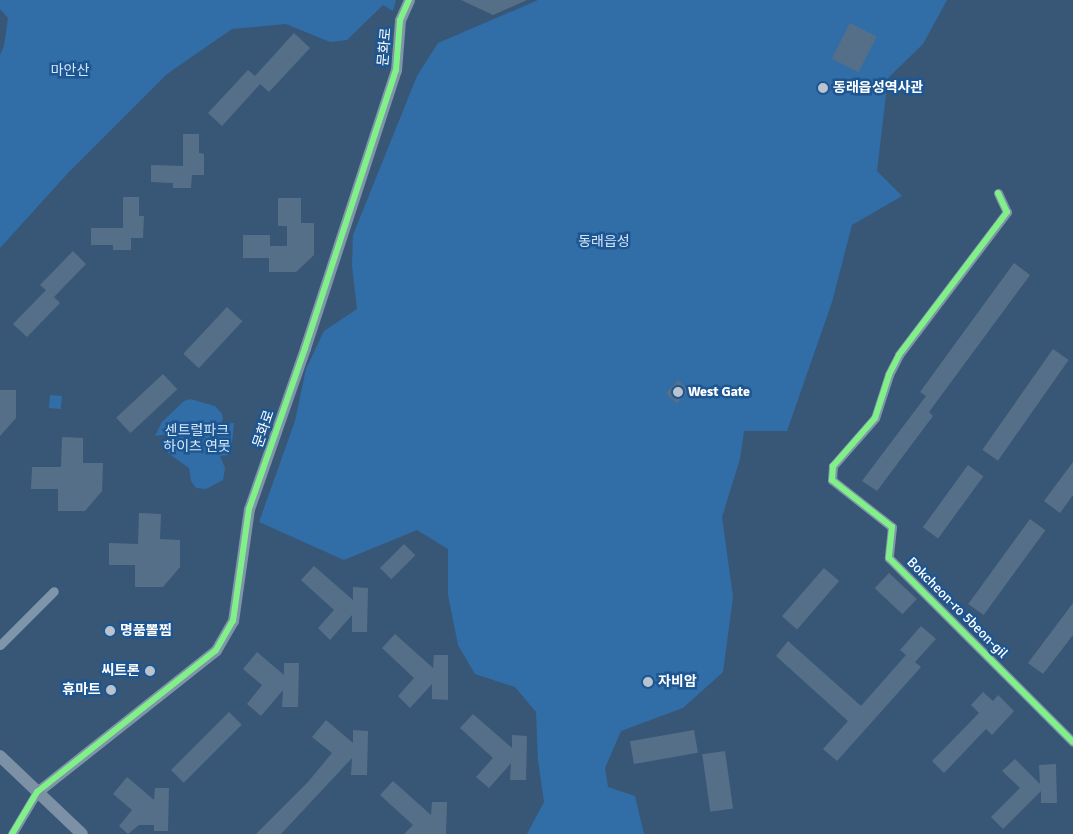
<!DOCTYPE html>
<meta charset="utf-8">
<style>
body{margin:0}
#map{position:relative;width:1073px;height:834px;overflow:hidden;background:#385776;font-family:Signika,"Noto Sans KR",sans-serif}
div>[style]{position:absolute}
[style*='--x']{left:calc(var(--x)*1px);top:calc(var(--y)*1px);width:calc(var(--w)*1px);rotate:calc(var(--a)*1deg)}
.green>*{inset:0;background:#316da7;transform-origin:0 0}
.building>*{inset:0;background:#566f88;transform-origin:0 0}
.minor>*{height:9px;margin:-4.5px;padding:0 4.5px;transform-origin:4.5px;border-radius:4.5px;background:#7f95a9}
.tertiary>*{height:11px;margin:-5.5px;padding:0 5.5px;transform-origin:5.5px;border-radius:5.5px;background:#7f95a9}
.secondary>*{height:12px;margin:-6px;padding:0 6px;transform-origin:6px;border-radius:6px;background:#7c91a6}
.cycleway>*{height:6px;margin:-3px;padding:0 3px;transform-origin:3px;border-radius:3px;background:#82f089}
.dots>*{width:14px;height:14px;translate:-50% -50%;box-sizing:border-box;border:2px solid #1d5691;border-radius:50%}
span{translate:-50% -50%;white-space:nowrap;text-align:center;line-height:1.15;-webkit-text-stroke:5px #1d5691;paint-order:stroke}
.street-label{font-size:14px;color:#fff}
.park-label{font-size:14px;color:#d3e7fa}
.poi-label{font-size:14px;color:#fff;font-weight:700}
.left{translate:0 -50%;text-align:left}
.right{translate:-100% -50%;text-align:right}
</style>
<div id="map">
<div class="green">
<div style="clip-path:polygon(0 0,396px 0,393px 11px,383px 5px,347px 40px,330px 42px,286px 24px,232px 29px,167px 74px,68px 173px,0 248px,0 55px,4px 46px,8px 18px,0 9px)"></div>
<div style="clip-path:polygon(538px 0,947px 0,923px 44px,888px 78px,877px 171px,902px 196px,852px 225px,832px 302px,787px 431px,744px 431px,740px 459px,722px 517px,733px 597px,723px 672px,683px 708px,621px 731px,605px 768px,608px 787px,635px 796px,644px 834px,527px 834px,544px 802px,538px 760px,536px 712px,515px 687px,475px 674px,458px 645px,448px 595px,448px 549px,417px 530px,344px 560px,259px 522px,295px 421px,306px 369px,324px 331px,357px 309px,352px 266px,353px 235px,417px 76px,438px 43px)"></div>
<div style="left:50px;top:395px;width:12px;height:13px;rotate:5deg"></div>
<div style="clip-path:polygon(190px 399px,215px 406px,222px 414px,223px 420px,220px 424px,234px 423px,231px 452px,229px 455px,220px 456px,225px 468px,223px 480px,206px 489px,196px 488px,191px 481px,189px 468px,168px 453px,168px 434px,155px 436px,162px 422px,184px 401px)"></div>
</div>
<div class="building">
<div style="clip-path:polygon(461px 0,527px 0,493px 15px)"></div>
<div style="left:850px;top:23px;width:30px;height:40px;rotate:27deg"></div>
<div style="clip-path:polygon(294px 33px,310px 48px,269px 92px,260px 84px,222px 126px,208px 113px,248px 70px,255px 76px)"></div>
<div style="clip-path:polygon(183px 134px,199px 134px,199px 153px,204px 154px,204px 175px,192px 175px,191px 188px,173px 188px,173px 183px,151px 182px,151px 165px,183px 166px)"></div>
<div style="clip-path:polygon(123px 197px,139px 197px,139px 216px,144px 216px,143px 238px,131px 238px,131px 250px,113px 250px,113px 245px,91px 245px,91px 228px,123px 228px)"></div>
<div style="clip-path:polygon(278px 198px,301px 198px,301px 223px,314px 223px,314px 255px,296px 272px,269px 272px,269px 258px,243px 258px,243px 235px,270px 235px,270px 246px,287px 246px,287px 226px,278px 226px)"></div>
<div style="clip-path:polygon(73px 251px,86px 264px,54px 297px,60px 303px,27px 337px,13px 324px,46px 290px,40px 285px)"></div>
<div style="clip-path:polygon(1014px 263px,1030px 275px,929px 412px,933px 416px,877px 491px,862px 481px,926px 396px,920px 392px)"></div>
<div style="left:227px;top:307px;width:21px;height:64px;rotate:43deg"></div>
<div style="left:1053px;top:349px;width:19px;height:123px;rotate:35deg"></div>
<div style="left:163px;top:374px;width:21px;height:64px;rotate:47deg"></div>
<div style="left:678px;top:380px;width:15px;height:18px;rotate:42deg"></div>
<div style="clip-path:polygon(0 390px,16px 390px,16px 418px,0 436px)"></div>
<div style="clip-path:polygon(62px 437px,83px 438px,83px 463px,103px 463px,102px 491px,85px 511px,58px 511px,58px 489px,31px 489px,32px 467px,61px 467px)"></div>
<div style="clip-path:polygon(1073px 462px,1073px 495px,1060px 513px,1044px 501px)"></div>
<div style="left:968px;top:465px;width:19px;height:77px;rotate:36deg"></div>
<div style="clip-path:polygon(139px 513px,161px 514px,160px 539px,180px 540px,180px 567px,163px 587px,135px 587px,135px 565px,109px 565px,109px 543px,138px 544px)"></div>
<div style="left:1030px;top:519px;width:19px;height:105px;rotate:36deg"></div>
<div style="left:404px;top:544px;width:16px;height:34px;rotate:45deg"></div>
<div style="clip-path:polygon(314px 566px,353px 600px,353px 587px,368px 588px,367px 632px,352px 632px,352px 615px,330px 640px,318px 628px,334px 610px,301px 580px)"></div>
<div style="left:824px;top:568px;width:20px;height:64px;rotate:41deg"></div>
<div style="left:889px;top:573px;width:38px;height:21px;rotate:43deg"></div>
<div style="clip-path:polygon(1073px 603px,1073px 635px,1043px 674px,1028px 663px)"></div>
<div style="clip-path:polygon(921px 626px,936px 639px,915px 662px,921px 667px,837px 761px,823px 749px,848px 721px,776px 656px,788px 641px,861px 706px,906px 655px,900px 650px)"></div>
<div style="clip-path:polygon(395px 634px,433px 668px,434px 655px,448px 655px,448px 700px,432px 699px,432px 684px,410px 708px,398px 696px,414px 678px,382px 648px)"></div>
<div style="clip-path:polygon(257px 652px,284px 675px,284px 663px,299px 663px,298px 707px,282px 707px,283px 690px,261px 716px,247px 704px,262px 685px,243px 669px)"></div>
<div style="clip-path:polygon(983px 692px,993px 701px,998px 695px,1014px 711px,992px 735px,986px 729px,944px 773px,932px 761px,979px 713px,971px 705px)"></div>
<div style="left:229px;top:712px;width:18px;height:82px;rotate:45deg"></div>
<div style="clip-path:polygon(473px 714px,512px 748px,512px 735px,527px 736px,526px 780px,510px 780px,511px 763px,489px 788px,476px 777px,493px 758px,460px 728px)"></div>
<div style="clip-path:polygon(326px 720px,353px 743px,353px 730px,368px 731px,367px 775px,351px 775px,352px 758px,281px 834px,256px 834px,308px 782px,332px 753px,312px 737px)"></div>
<div style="left:694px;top:730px;width:23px;height:65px;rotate:80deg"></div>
<div style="left:725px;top:751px;width:58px;height:23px;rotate:82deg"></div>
<div style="clip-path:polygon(1015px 759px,1040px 784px,1039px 765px,1056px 764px,1057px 803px,1041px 803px,1041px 791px,1003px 829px,991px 817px,1020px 788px,1002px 771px)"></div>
<div style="clip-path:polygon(127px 777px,154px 800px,155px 788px,169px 788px,168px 831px,154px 831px,154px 825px,139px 825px,128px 834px,119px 826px,132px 810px,113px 794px)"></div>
<div style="clip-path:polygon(393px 781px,431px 815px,432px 802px,447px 802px,446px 834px,404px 834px,413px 825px,380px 795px)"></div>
</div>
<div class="minor">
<div style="--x:998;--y:193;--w:21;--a:65"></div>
<div style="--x:1007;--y:212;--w:179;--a:127.1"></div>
<div style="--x:899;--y:355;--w:22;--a:117"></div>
<div style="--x:889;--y:375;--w:45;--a:108"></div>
<div style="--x:875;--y:418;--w:64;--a:131.2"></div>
<div style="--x:833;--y:466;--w:14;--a:94"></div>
<div style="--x:832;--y:480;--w:76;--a:38.1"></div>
<div style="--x:892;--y:527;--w:31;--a:96"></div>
<div style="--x:889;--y:558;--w:260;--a:45"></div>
<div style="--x:0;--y:645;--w:76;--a:-45"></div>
<div style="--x:12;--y:834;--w:49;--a:-59.2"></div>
</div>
<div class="tertiary">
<div style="--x:37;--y:792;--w:228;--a:-38.4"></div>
<div style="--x:216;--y:650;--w:34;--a:-60"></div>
<div style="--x:233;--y:621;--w:113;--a:-81.9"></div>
<div style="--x:249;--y:509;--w:170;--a:-70.8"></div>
<div style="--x:305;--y:348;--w:293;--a:-71.9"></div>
<div style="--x:396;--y:70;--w:50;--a:-85.4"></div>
<div style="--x:400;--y:20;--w:22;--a:-66"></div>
</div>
<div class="secondary">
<div style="--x:0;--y:756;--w:113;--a:43.6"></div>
</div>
<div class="cycleway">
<div style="--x:998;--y:193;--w:21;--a:65"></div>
<div style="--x:1007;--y:212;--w:179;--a:127.1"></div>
<div style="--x:899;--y:355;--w:22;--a:117"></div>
<div style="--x:889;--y:375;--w:45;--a:108"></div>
<div style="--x:875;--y:418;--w:64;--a:131.2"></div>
<div style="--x:833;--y:466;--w:14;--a:94"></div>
<div style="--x:832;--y:480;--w:76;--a:38.1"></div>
<div style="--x:892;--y:527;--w:31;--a:96"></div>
<div style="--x:889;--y:558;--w:260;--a:45"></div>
<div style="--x:12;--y:834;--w:49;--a:-59.2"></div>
<div style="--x:37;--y:792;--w:228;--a:-38.4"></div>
<div style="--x:216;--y:650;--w:34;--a:-60"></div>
<div style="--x:233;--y:621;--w:113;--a:-81.9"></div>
<div style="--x:249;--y:509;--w:170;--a:-70.8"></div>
<div style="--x:305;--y:348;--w:293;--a:-71.9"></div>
<div style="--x:396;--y:70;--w:50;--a:-85.4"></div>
<div style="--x:400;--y:20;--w:22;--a:-66"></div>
</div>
<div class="dots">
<div style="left:823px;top:88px;background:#b9c4cf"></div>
<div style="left:678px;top:392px;background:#b9c4cf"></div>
<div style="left:110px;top:631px;background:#b9c4cf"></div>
<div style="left:150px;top:671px;background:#b9c4cf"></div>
<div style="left:648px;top:682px;background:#b9c4cf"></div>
<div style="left:111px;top:690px;background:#b9c4cf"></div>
</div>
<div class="street-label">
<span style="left:385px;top:47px;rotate:-85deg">문화로</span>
<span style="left:264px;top:429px;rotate:-71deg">문화로</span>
<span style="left:957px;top:608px;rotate:45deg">Bokcheon-ro 5beon-gil</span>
</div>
<div class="park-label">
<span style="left:70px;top:71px">마안산</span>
<span style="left:604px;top:242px">동래읍성</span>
<span style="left:197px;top:439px">센트럴파크<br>하이츠 연못</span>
</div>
<div class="poi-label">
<span class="left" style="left:833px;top:88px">동래읍성역사관</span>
<span class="left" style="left:688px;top:392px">West Gate</span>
<span class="left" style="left:120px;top:631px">명품뽈찜</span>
<span class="right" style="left:140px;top:671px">씨트론</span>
<span class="left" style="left:658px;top:682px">자비암</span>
<span class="right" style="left:101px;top:690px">휴마트</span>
</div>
</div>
